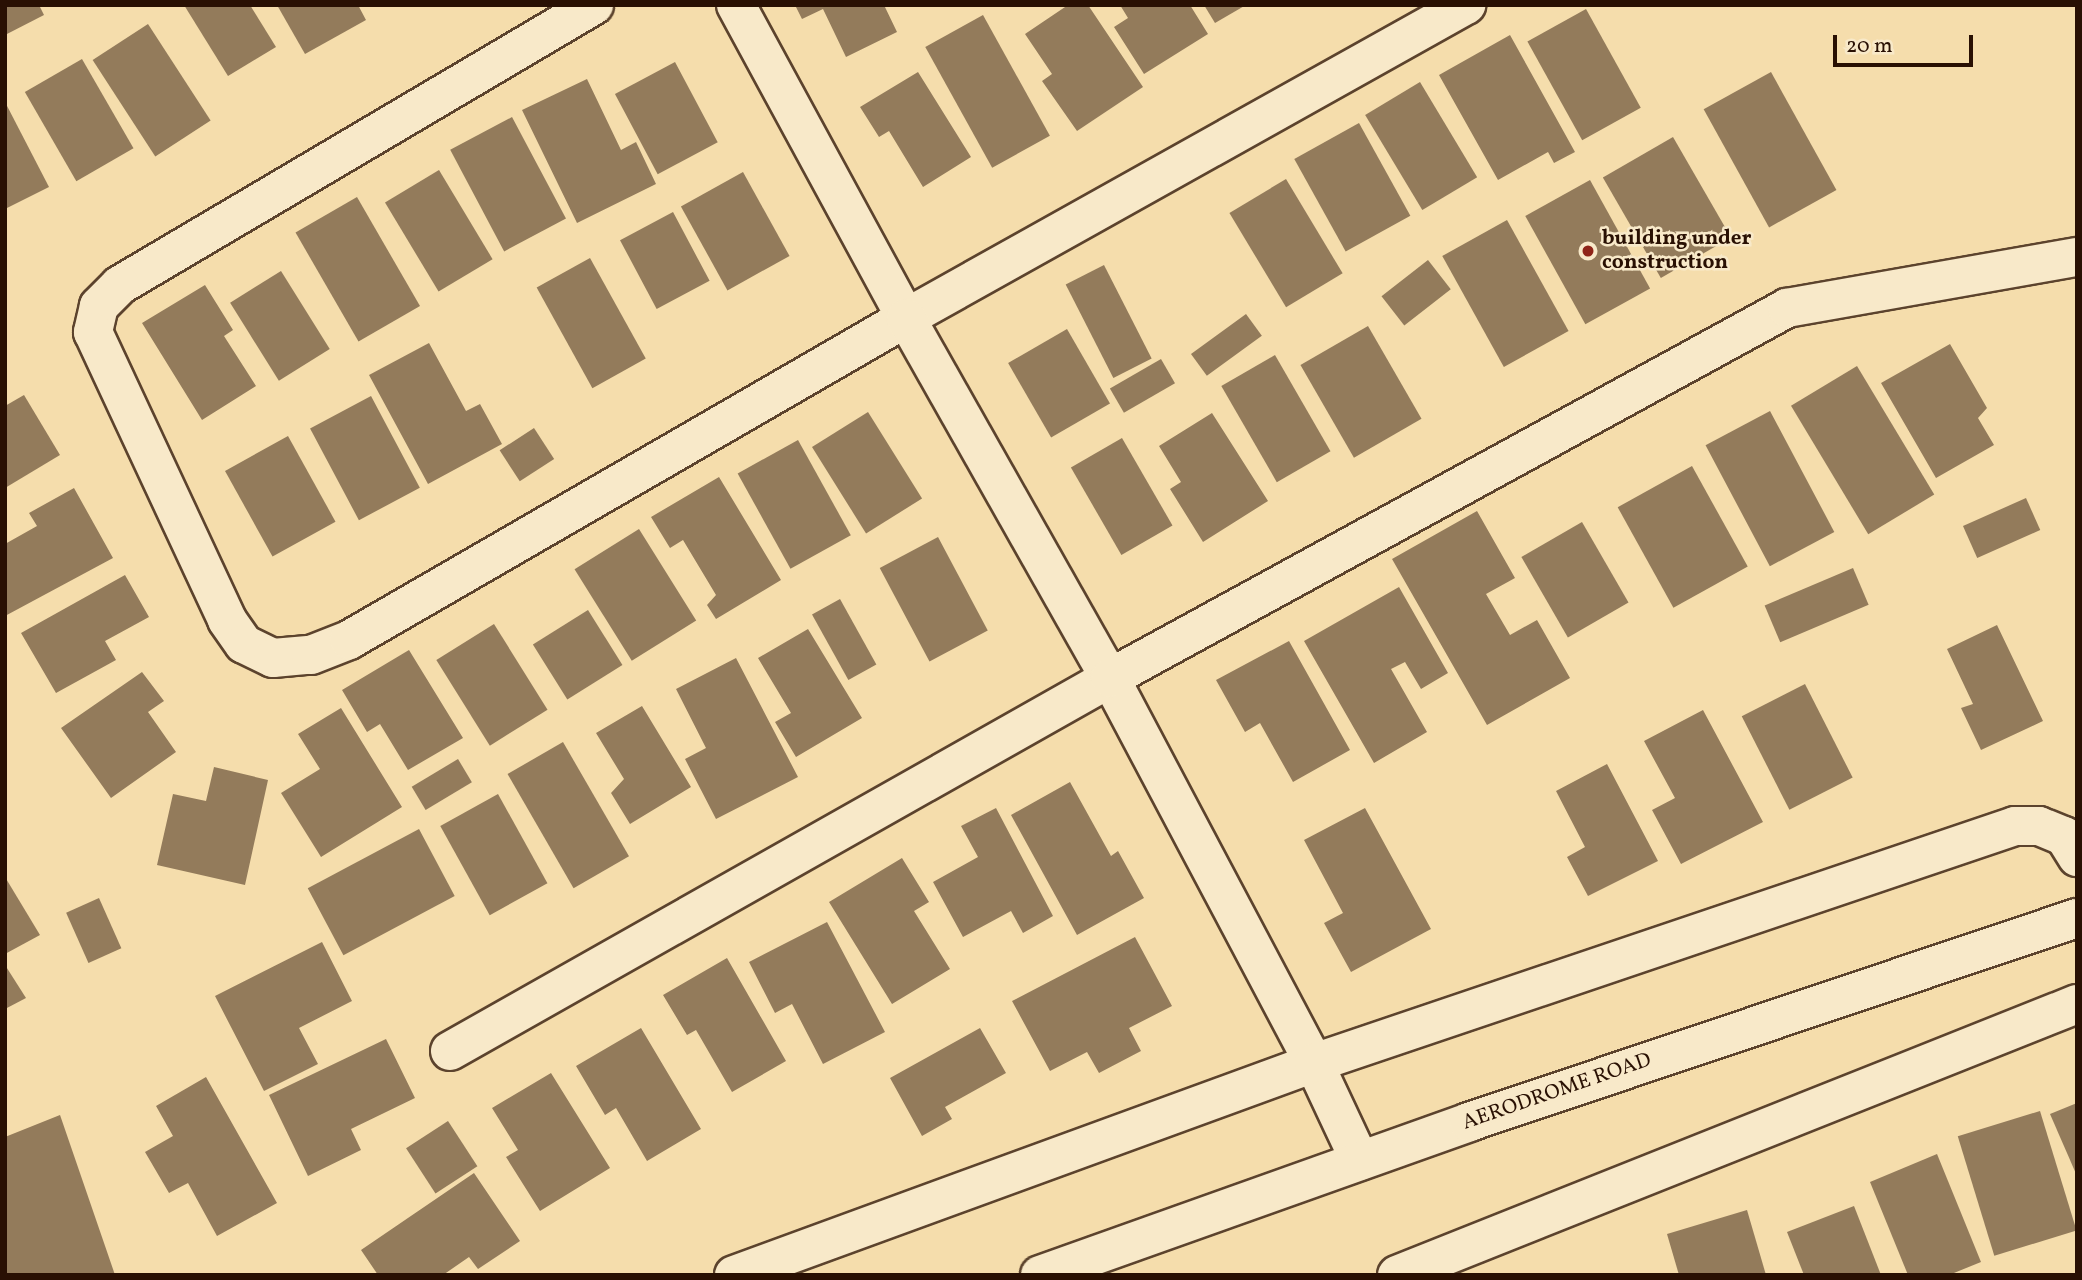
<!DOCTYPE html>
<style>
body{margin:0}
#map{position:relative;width:2082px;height:1280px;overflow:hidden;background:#f5ddac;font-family:Vollkorn,serif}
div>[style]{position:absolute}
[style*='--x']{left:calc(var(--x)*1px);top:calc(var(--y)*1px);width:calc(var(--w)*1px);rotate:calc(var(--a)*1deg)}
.building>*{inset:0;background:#937b5b;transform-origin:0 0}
.roads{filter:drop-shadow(2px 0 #5c432d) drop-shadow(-2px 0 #5c432d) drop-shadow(0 2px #5c432d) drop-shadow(0 -2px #5c432d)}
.street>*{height:38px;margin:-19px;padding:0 19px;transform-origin:19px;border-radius:19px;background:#f8e9c9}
.secondary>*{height:38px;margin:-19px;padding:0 19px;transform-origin:19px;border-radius:19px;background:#f8e9c9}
.dots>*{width:19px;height:19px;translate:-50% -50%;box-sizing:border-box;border:4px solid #f8e9c9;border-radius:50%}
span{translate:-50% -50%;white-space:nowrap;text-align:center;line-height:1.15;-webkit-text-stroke:5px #f8e9c9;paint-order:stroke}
.poi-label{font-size:21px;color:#291003;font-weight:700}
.left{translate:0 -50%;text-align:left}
.street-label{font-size:21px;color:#291003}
.frame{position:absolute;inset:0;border:7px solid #291003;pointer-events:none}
.scale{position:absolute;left:1833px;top:35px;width:140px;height:32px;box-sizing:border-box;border:4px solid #291003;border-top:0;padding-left:9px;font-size:21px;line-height:24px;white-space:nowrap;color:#291003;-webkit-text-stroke:5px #f8e9c9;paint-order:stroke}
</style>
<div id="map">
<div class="building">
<div style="clip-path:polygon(5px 5px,39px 5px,44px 15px,5px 35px)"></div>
<div style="clip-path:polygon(184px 5px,250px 5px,276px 47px,228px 76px)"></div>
<div style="clip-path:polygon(277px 5px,358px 5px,366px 20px,305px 54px)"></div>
<div style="clip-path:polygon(795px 5px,884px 5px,897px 32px,846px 57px,823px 9px,802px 19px)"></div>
<div style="clip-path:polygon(1068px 5px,1088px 5px,1143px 87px,1077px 131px,1042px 81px,1052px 74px,1025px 34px)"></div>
<div style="clip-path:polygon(1120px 5px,1190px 5px,1208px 34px,1144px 74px,1114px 27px,1128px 18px)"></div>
<div style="clip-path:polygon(1204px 5px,1246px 5px,1215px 23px)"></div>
<div style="left:1586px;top:9px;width:113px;height:67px;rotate:61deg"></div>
<div style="left:983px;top:15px;width:138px;height:66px;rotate:61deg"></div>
<div style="left:148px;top:24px;width:115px;height:66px;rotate:57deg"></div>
<div style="clip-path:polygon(1510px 35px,1575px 152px,1554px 163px,1548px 152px,1498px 180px,1439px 75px)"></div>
<div style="left:82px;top:59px;width:103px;height:66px;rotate:60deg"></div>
<div style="left:675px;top:62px;width:91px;height:68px;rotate:62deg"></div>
<div style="clip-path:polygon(918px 72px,971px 157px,923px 187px,889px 131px,879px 137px,860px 107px)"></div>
<div style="left:1771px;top:72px;width:135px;height:77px;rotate:61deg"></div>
<div style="clip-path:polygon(587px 79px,621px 150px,636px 142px,656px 184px,577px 223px,522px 110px)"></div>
<div style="left:1420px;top:82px;width:111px;height:64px;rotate:59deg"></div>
<div style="clip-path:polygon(5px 102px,49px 187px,5px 209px)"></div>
<div style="left:512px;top:117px;width:115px;height:70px;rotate:62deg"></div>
<div style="left:1359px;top:123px;width:106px;height:74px;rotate:61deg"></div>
<div style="left:1673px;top:137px;width:116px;height:81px;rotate:60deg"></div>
<div style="left:439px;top:170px;width:104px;height:63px;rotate:59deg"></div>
<div style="left:743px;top:172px;width:96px;height:71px;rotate:61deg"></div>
<div style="left:1286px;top:179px;width:110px;height:66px;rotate:59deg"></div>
<div style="left:1590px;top:180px;width:124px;height:74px;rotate:61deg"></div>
<div style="left:357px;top:197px;width:126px;height:71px;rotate:60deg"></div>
<div style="left:673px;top:212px;width:78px;height:60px;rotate:62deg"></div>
<div style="left:1507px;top:220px;width:127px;height:74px;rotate:61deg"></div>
<div style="left:590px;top:258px;width:115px;height:61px;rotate:61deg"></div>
<div style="left:1428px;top:260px;width:37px;height:59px;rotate:52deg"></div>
<div style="left:1104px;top:265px;width:105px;height:43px;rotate:63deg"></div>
<div style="left:281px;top:271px;width:92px;height:60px;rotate:58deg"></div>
<div style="clip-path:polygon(205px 285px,233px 330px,224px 336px,256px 386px,202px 420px,142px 323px)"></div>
<div style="left:1246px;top:314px;width:27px;height:68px;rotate:54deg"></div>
<div style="left:1368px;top:326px;width:107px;height:78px;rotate:60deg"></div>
<div style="left:1067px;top:329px;width:86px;height:68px;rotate:60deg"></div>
<div style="clip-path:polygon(429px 343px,466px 411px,480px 404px,502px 444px,428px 484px,369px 375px)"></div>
<div style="clip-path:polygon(1950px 344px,1987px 408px,1978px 418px,1994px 445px,1936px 478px,1881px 383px)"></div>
<div style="left:1275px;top:355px;width:111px;height:62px;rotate:60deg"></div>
<div style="left:1161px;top:359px;width:28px;height:59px;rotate:60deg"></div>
<div style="left:1857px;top:366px;width:150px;height:77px;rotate:59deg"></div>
<div style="clip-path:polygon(24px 395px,60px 455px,5px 488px,5px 406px)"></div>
<div style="left:371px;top:396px;width:104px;height:69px;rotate:62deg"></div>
<div style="left:1770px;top:411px;width:137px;height:73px;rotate:62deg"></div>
<div style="left:868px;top:412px;width:102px;height:66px;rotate:58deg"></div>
<div style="clip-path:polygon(1212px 413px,1268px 501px,1203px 542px,1170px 489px,1181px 482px,1159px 446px)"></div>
<div style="left:534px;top:428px;width:37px;height:41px;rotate:57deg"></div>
<div style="left:288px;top:436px;width:98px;height:72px;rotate:61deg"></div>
<div style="left:1122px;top:438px;width:101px;height:59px;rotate:60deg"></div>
<div style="left:798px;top:440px;width:109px;height:69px;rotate:61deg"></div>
<div style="left:1692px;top:466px;width:115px;height:85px;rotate:61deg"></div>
<div style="clip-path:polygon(719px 477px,781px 580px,716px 619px,707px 605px,716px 595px,683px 540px,670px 548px,651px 517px)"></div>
<div style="clip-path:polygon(74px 488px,113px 558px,5px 616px,5px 544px,37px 526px,29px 513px)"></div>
<div style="left:2026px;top:498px;width:35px;height:69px;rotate:66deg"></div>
<div style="clip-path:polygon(1477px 511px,1515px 578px,1486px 594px,1510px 635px,1537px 620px,1570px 678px,1487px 725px,1392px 559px)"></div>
<div style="left:1582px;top:522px;width:93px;height:70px;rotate:60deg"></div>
<div style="left:639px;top:529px;width:108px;height:76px;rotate:58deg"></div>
<div style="left:938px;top:537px;width:106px;height:66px;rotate:62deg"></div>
<div style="left:1853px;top:568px;width:40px;height:96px;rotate:67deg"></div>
<div style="clip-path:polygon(125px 575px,149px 617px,105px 641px,116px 660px,56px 693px,21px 633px)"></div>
<div style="clip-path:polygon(1399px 587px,1448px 673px,1421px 689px,1405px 662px,1391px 669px,1427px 732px,1374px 763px,1304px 641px)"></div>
<div style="left:840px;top:599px;width:75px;height:32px;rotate:61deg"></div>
<div style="left:588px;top:610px;width:65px;height:65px;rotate:58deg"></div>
<div style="left:494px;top:624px;width:101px;height:68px;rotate:58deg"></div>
<div style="clip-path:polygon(1997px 625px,2043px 721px,1981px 750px,1961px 708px,1973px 704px,1947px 649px)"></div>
<div style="clip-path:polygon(808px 629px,862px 718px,796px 757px,775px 722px,791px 713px,758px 658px)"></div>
<div style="clip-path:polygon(1289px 641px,1350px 750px,1293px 782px,1260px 723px,1245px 732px,1216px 680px)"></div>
<div style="clip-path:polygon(409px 650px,463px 738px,408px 770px,380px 724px,367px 732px,342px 690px)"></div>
<div style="clip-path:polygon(736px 658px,798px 777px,716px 819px,685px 759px,706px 748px,676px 689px)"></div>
<div style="clip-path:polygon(142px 672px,164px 701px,148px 712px,176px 752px,111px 798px,61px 728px)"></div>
<div style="left:1805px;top:684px;width:105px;height:71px;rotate:63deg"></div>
<div style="clip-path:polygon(642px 706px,691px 787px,630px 824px,611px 793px,624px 779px,596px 733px)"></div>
<div style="clip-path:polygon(341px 708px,402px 807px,321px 857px,281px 793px,320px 769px,298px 734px)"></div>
<div style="clip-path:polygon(1703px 710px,1763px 822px,1681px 864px,1652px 810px,1675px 798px,1644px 741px)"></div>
<div style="left:563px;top:742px;width:132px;height:64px;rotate:60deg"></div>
<div style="left:458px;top:759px;width:27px;height:54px;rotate:59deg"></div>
<div style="clip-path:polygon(1607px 764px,1658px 861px,1588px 896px,1567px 857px,1585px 847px,1556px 791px)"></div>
<div style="clip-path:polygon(214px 767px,268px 780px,245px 885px,157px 865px,173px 794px,206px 801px)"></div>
<div style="clip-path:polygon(1070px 782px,1111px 856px,1118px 851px,1144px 898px,1077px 935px,1011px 815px)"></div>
<div style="left:498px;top:794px;width:102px;height:66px;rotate:61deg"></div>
<div style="clip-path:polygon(996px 808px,1053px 916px,1023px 933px,1011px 911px,963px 937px,933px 882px,978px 857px,961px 826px)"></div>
<div style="clip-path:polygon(1365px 808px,1431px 929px,1351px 972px,1324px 923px,1343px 913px,1304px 840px)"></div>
<div style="left:419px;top:829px;width:76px;height:126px;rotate:62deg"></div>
<div style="clip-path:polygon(902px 858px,929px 902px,914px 911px,950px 969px,892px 1004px,829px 902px)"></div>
<div style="clip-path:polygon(5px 877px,40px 935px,5px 954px)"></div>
<div style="left:99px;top:898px;width:55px;height:36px;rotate:66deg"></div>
<div style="clip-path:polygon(827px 922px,885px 1032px,823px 1064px,792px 1004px,775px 1013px,749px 962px)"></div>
<div style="clip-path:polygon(1135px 937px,1172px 1006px,1129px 1028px,1141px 1051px,1099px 1073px,1087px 1052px,1050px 1071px,1012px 1001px)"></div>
<div style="clip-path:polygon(322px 942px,352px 1001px,299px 1028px,318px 1064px,264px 1091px,215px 996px)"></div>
<div style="clip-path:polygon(727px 958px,786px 1061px,732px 1092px,696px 1030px,687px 1035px,663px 995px)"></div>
<div style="clip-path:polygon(5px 965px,26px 998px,5px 1009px)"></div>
<div style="clip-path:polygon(641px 1028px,701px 1129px,647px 1161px,616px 1108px,605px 1115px,576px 1066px)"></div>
<div style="clip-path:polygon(980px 1028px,1006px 1073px,945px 1107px,952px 1119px,922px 1136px,890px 1078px)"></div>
<div style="clip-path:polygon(386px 1039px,415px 1098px,351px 1129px,361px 1150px,308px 1176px,269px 1095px)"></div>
<div style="clip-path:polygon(551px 1073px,610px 1168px,540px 1211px,506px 1157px,518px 1150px,492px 1108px)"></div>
<div style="clip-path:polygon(206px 1077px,277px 1203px,217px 1236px,188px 1183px,169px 1193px,145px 1152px,173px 1136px,156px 1106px)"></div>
<div style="clip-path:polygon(2077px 1103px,2077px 1176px,2050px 1114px)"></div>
<div style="left:2040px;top:1111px;width:125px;height:86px;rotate:73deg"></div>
<div style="clip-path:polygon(60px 1115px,115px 1275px,5px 1275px,5px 1137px)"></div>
<div style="left:448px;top:1121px;width:54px;height:50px;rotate:57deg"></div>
<div style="clip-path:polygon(1937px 1154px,1981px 1262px,1949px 1275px,1908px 1275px,1870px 1182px)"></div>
<div style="clip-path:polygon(474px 1173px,520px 1241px,478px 1269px,469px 1257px,443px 1275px,378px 1275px,361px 1250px)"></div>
<div style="clip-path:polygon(1854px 1206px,1881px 1275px,1804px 1275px,1787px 1232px)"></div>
<div style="clip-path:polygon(1747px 1210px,1766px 1275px,1679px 1275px,1667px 1234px)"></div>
</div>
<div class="roads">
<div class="street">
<div style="--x:594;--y:5;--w:551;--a:149.43"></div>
<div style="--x:120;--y:285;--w:30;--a:135"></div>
<div style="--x:99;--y:306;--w:27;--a:103"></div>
<div style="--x:93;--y:332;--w:318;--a:65"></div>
<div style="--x:227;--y:620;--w:29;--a:55"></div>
<div style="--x:244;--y:644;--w:32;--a:26"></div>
<div style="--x:273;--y:658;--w:38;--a:-5"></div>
<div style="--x:311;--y:655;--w:41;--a:-21.5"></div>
<div style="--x:349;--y:640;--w:643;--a:-30.03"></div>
<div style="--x:906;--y:318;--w:642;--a:-29.2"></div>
<div style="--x:736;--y:5;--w:356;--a:61.5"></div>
<div style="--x:906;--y:318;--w:414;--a:60.5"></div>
<div style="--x:1110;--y:678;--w:436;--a:62.1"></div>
<div style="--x:1314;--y:1063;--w:108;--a:64.9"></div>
<div style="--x:450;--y:1051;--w:758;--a:-29.47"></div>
<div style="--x:1110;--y:678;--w:772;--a:-28.66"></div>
<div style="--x:1787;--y:308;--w:294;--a:-10"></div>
<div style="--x:734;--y:1275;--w:618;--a:-20.08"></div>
<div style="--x:1314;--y:1063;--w:740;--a:-18.68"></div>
<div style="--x:2015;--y:826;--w:24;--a:0"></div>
<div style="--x:2039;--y:826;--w:27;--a:22"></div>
<div style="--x:2064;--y:836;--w:25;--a:58"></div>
<div style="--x:1397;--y:1275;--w:732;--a:-21.73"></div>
</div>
<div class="secondary">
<div style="--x:1040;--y:1275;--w:455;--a:-19.6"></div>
<div style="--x:1469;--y:1122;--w:641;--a:-18.55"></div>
</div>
</div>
<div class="dots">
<div style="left:1588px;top:251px;background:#8f2418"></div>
</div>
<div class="poi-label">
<span class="left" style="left:1602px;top:251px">building under<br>construction</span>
</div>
<div class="street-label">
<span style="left:1557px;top:1092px;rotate:-19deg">AERODROME ROAD</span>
</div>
<div class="frame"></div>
<div class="scale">20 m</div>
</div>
